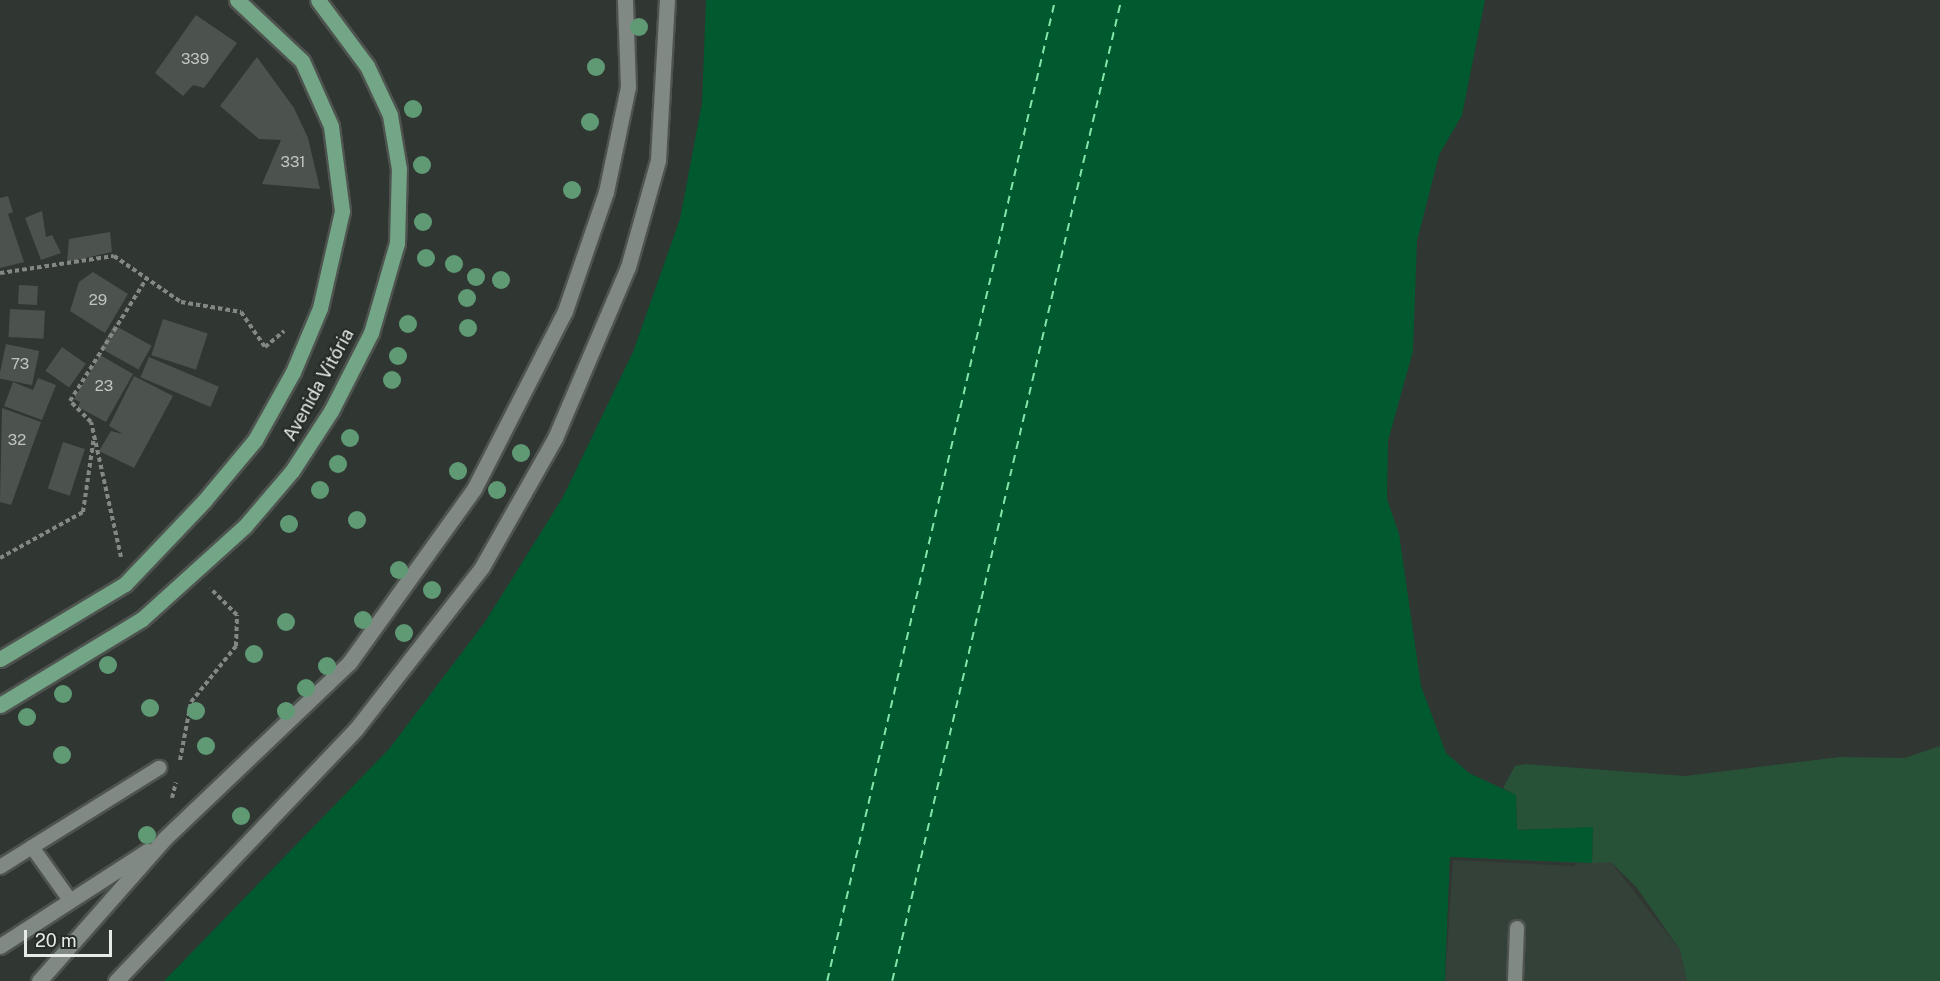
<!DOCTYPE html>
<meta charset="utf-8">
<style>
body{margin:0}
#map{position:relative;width:1940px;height:981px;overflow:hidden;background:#303632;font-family:"Public Sans",sans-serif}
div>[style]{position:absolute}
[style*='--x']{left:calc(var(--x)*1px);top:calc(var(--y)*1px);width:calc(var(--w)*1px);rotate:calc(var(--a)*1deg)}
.built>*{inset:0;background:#344138}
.green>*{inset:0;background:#275237}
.water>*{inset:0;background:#00592f}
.pier>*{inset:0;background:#303632}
.ferry>*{height:1.5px;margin-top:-0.75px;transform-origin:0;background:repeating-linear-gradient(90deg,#81e6a7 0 8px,transparent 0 14px)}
.building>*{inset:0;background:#4c534e;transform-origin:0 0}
.path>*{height:4px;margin-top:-2px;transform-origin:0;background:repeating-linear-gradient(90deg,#838885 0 4.5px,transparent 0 7.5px)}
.roads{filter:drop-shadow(2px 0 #4e534f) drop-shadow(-2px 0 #4e534f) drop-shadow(0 2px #4e534f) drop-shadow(0 -2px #4e534f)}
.lane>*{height:14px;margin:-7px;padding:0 7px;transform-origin:7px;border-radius:7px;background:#818984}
.secondary>*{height:15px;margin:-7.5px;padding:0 7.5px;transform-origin:7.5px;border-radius:7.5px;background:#818984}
.primary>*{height:15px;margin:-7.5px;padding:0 7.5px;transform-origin:7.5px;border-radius:7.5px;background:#73a686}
.trees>*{width:18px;height:18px;margin:-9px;border-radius:50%;background:#5f9a75}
span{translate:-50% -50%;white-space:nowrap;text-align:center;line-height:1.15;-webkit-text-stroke:4.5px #262c28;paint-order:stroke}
.number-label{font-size:15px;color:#c0c5c2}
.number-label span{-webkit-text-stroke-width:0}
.street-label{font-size:18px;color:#e7ebe8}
.scale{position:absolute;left:24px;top:930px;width:88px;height:27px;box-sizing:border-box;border:3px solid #e7ebe8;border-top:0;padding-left:8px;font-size:18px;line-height:21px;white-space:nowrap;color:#e7ebe8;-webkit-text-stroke:4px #262c28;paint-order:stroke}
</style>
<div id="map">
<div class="built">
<div style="clip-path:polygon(1450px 857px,1611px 862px,1680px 950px,1687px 981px,1445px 981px)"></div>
</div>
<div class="green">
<div style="clip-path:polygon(1940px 746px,1940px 981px,1687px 981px,1680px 950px,1637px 888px,1611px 862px,1592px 863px,1593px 828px,1517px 830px,1516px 796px,1503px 788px,1515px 766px,1525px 764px,1685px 776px,1840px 757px,1905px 758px)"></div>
</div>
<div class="water">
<div style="clip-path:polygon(706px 0,1485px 0,1462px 115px,1439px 155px,1417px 241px,1413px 351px,1388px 441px,1387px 499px,1399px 534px,1421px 686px,1446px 753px,1469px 773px,1516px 795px,1517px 830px,1593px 827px,1592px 863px,1450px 857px,1445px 981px,164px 981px,389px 749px,485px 622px,563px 497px,633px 352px,680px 219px,702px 103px)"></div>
</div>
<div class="pier">
<div style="clip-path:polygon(1450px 857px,1575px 863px,1575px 866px,1453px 860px,1445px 981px)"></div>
</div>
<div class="ferry">
<div style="--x:827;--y:981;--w:1007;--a:-76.92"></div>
<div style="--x:892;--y:981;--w:1007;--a:-76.86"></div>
</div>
<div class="building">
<div style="clip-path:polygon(196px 15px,237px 43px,204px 88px,193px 85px,183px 96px,155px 73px)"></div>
<div style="clip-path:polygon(257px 57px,294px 108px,308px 138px,320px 189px,262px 184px,281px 140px,259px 139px,220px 106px)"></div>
<div style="clip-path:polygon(8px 196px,13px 212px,8px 214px,24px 262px,0 268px,0 198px)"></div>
<div style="clip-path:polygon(42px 211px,46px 237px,52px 235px,61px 253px,41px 260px,25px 218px)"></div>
<div style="clip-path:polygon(110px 232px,112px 252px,67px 262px,69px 239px)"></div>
<div style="clip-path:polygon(93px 272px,128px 294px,105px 333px,70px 311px,79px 282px)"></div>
<div style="left:19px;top:285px;width:19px;height:19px;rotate:3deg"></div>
<div style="left:10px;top:309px;width:35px;height:28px;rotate:3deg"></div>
<div style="left:163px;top:319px;width:47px;height:38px;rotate:18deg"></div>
<div style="left:114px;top:325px;width:43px;height:27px;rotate:29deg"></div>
<div style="left:6px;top:344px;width:34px;height:35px;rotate:12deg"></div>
<div style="left:62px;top:347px;width:29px;height:29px;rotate:35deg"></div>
<div style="clip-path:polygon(100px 355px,133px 374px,106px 422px,78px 407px,80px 402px,74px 399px)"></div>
<div style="left:149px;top:357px;width:76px;height:22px;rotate:23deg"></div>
<div style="clip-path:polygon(134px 376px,173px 396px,134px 468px,99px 451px,111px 431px,123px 434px,109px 426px)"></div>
<div style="clip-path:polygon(38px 378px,56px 385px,42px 420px,4px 406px,13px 382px,33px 390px)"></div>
<div style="clip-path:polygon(2px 408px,41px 422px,11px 505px,0 502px)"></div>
<div style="left:63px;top:442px;width:23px;height:49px;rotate:18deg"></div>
</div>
<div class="path">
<div style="--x:0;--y:273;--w:115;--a:-8.5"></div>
<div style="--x:114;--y:256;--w:81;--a:34.5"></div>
<div style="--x:181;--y:302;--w:61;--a:9.5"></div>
<div style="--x:241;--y:312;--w:42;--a:55.6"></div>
<div style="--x:265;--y:347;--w:25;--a:-40"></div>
<div style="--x:121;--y:557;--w:138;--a:-102.5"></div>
<div style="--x:91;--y:422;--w:30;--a:-135"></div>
<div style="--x:70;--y:401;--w:145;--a:-58"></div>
<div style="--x:0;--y:558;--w:95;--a:-29"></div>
<div style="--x:83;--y:512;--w:76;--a:-81.7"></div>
<div style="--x:180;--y:760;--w:59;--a:-79.3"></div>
<div style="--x:191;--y:702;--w:72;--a:-51.2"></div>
<div style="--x:236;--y:646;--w:31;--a:-88"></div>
<div style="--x:237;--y:615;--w:38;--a:-135"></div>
<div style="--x:172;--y:798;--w:16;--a:-76"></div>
</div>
<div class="roads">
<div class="lane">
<div style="--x:32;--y:847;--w:150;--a:-31.9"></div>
<div style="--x:0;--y:867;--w:38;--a:-32"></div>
<div style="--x:32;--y:847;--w:65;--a:54.4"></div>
<div style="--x:1515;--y:981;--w:53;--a:-87.8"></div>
</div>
<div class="secondary">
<div style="--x:0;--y:946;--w:175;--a:-32.9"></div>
<div style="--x:39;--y:981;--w:189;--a:-48.6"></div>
<div style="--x:164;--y:839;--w:255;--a:-43.6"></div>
<div style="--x:349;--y:663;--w:214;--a:-54.3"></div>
<div style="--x:474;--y:489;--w:200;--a:-62.9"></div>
<div style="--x:565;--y:311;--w:126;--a:-71"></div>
<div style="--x:606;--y:192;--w:107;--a:-78.2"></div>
<div style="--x:628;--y:87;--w:87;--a:-92"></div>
<div style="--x:116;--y:981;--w:348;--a:-46.4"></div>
<div style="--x:356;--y:729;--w:205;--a:-52.1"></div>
<div style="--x:482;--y:567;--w:148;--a:-60.5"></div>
<div style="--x:555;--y:438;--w:186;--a:-66.9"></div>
<div style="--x:628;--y:267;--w:111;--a:-74.3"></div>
<div style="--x:658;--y:160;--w:160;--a:-86.8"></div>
</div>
<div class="primary">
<div style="--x:0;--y:659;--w:146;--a:-31"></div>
<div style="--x:125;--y:584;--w:115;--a:-46.4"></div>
<div style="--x:204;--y:501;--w:80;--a:-50.1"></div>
<div style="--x:255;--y:440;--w:78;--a:-60.8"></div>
<div style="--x:293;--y:372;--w:69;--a:-67.1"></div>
<div style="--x:320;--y:308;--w:99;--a:-77.2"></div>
<div style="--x:342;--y:211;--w:86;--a:-97.4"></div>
<div style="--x:331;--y:126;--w:71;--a:-114"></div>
<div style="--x:302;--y:61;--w:89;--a:-136.8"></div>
<div style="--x:0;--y:705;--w:166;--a:-31.2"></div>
<div style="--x:142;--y:619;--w:139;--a:-42.1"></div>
<div style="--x:245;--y:526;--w:72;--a:-49.5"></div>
<div style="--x:292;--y:471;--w:72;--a:-57"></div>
<div style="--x:331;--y:411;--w:88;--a:-62.9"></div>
<div style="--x:371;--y:333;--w:94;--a:-73.9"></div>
<div style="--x:397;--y:243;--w:74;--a:-88.5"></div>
<div style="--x:399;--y:169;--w:55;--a:-99.5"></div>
<div style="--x:390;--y:115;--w:54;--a:-115.1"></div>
<div style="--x:367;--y:66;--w:82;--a:-126.6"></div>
</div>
</div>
<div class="trees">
<div style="left:639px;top:27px"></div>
<div style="left:596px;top:67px"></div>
<div style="left:413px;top:109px"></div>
<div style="left:590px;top:122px"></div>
<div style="left:422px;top:165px"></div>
<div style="left:572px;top:190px"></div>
<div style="left:423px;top:222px"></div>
<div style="left:426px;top:258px"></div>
<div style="left:454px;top:264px"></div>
<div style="left:476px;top:277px"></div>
<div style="left:501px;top:280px"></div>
<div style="left:467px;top:298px"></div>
<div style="left:408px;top:324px"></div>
<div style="left:468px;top:328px"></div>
<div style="left:398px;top:356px"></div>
<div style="left:392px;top:380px"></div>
<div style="left:350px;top:438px"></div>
<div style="left:521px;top:453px"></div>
<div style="left:338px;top:464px"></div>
<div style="left:458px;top:471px"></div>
<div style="left:320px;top:490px"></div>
<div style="left:497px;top:490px"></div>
<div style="left:357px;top:520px"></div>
<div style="left:289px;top:524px"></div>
<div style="left:399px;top:570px"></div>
<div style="left:432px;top:590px"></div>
<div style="left:363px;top:620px"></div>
<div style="left:286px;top:622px"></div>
<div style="left:404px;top:633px"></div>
<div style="left:254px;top:654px"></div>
<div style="left:108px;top:665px"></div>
<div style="left:327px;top:666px"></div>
<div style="left:306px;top:688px"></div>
<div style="left:63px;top:694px"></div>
<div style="left:150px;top:708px"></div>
<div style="left:196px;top:711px"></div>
<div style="left:286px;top:711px"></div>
<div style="left:27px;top:717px"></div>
<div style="left:206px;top:746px"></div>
<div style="left:62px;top:755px"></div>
<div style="left:241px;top:816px"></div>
<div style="left:147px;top:835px"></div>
</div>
<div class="number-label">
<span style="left:195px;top:59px">339</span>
<span style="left:293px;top:162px">331</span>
<span style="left:98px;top:300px">29</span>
<span style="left:20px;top:364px">73</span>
<span style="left:104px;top:386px">23</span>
<span style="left:17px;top:440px">32</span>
</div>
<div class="street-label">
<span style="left:319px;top:385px;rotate:-61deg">Avenida Vitória</span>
</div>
<div class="scale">20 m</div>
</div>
